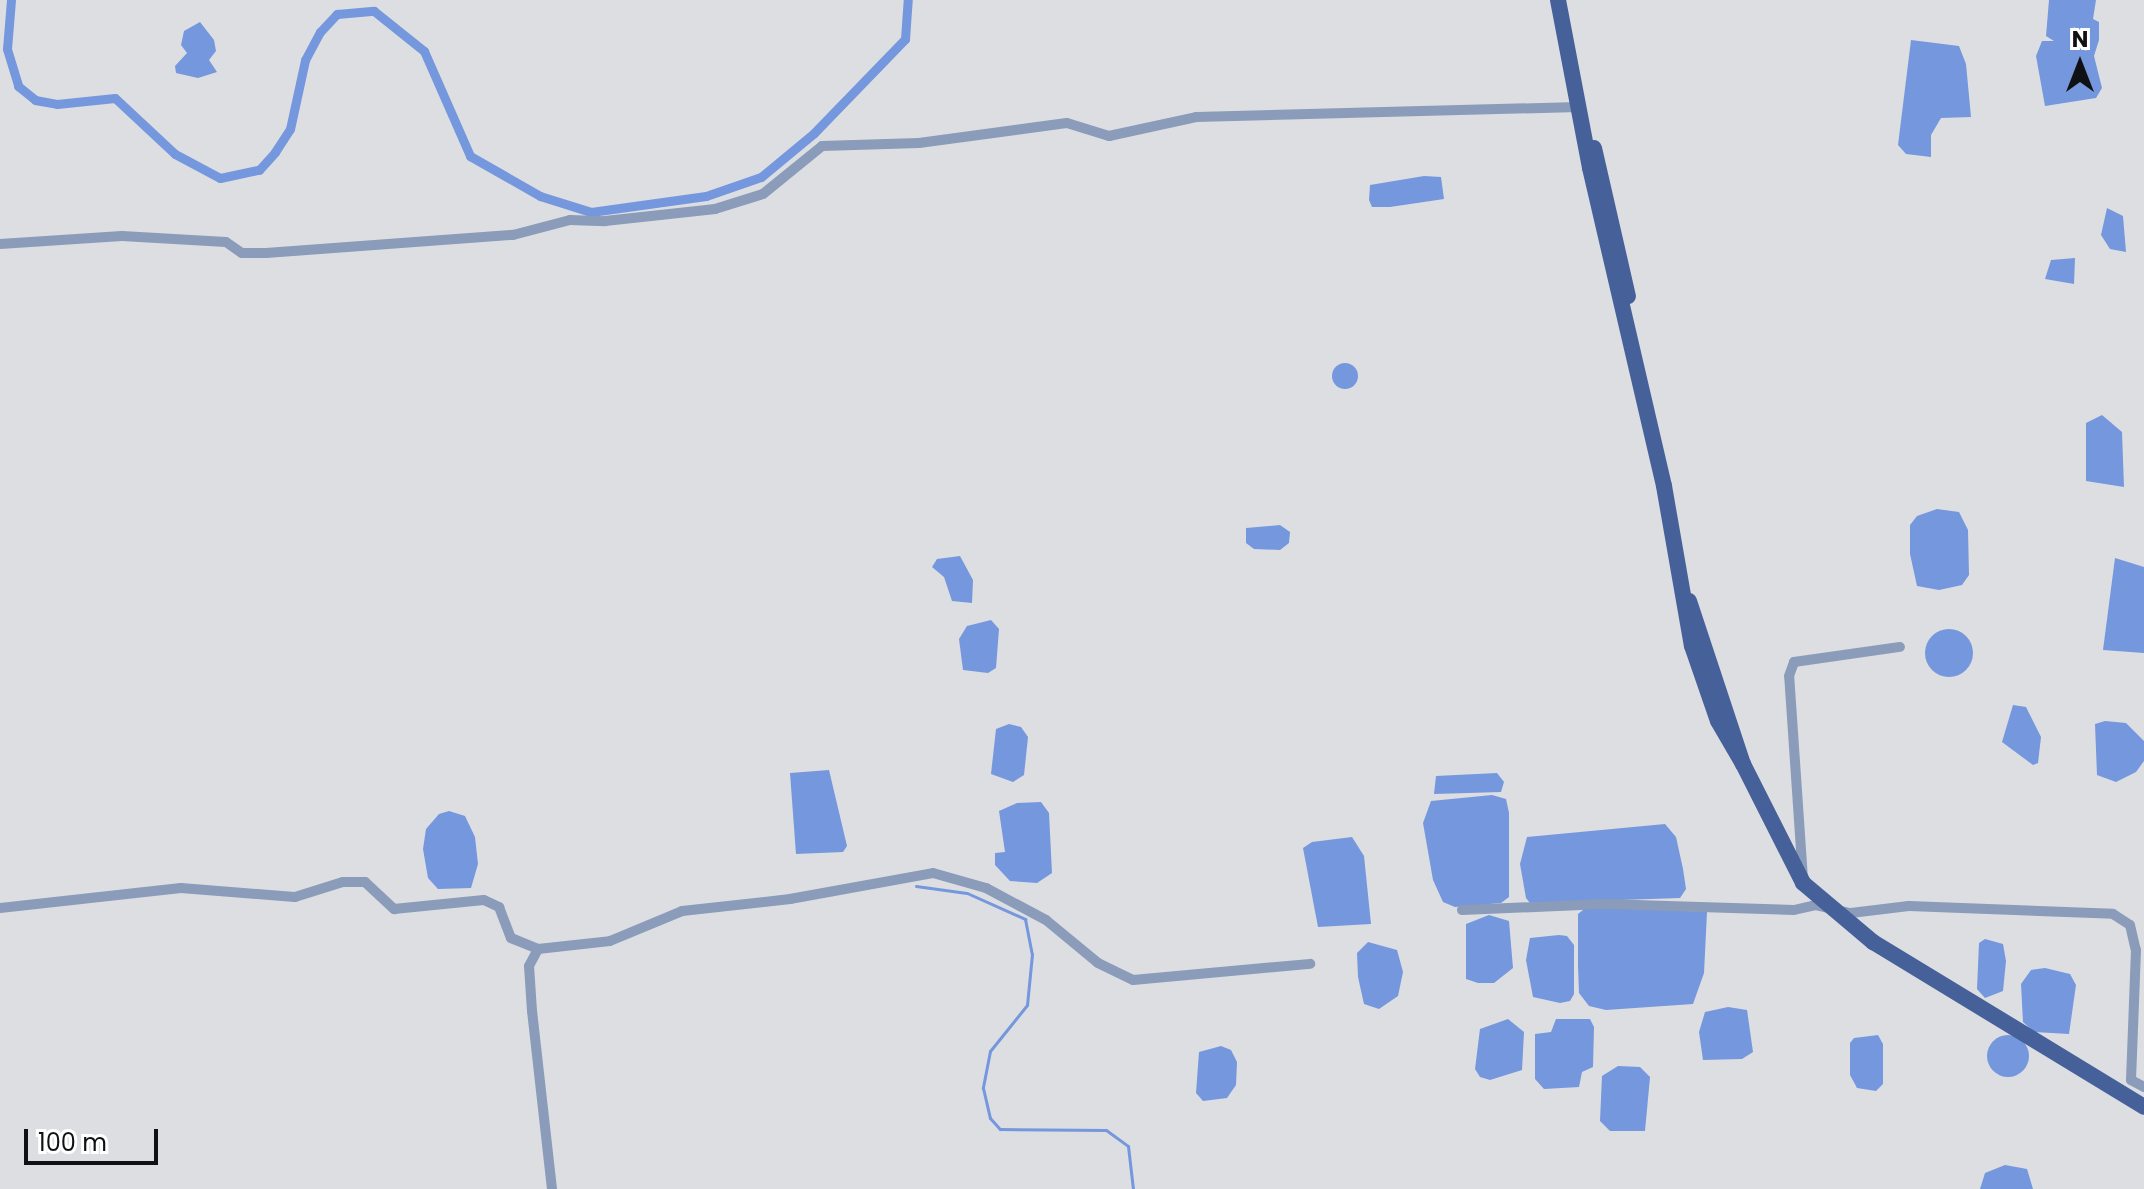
<!DOCTYPE html>
<style>
body{margin:0}
#map{position:relative;width:2144px;height:1189px;overflow:hidden;background:#dcdee2;font-family:Poppins,sans-serif}
div>[style]{position:absolute}
[style*='--x']{left:calc(var(--x)*1px);top:calc(var(--y)*1px);width:calc(var(--w)*1px);rotate:calc(var(--a)*1deg)}
.water>*{inset:0;background:#7597dd}
.round{border-radius:50%}
.stream>*{height:3px;margin:-1.5px;padding:0 1.5px;transform-origin:1.5px;border-radius:1.5px;background:#7597dd}
.canal>*{height:9px;margin:-4.5px;padding:0 4.5px;transform-origin:4.5px;border-radius:4.5px;background:#7597dd}
.street>*{height:10px;margin:-5px;padding:0 5px;transform-origin:5px;border-radius:5px;background:#8b9bba}
.primary>*{height:16px;margin:-8px;padding:0 8px;transform-origin:8px;border-radius:8px;background:#466199}
span{translate:-50% -50%;white-space:nowrap;text-align:center;line-height:1.15;-webkit-text-stroke:8px #fff;paint-order:stroke}
.north{position:absolute;left:2040px;top:24px;width:80px;height:80px;-webkit-text-stroke:6px #fff;paint-order:stroke;rotate:0deg;font-size:22px;font-weight:700;line-height:32px;text-align:center;color:#101113}
.north::after{content:'';display:block;margin:auto;width:28px;height:36px;background:#101113;clip-path:polygon(50% 0,100% 100%,50% 72%,0 100%)}
.scale{position:absolute;left:24px;top:1129px;width:134px;height:36px;box-sizing:border-box;border:4px solid #101113;border-top:0;padding-left:10px;font-size:24px;line-height:28px;white-space:nowrap;color:#101113;-webkit-text-stroke:6px #fff;paint-order:stroke}
</style>
<div id="map">
<div class="water">
<div style="clip-path:polygon(2049px 0,2096px 0,2093px 19px,2099px 22px,2099px 40px,2094px 56px,2102px 88px,2096px 98px,2045px 106px,2036px 56px,2042px 41px,2054px 41px,2046px 36px)"></div>
<div style="clip-path:polygon(200px 22px,214px 40px,216px 51px,209px 60px,217px 72px,198px 78px,176px 73px,175px 66px,187px 53px,181px 45px,184px 31px)"></div>
<div style="clip-path:polygon(1911px 40px,1959px 46px,1966px 64px,1971px 117px,1941px 118px,1931px 135px,1931px 157px,1906px 154px,1898px 145px)"></div>
<div style="clip-path:polygon(1424px 176px,1441px 177px,1444px 199px,1390px 207px,1372px 207px,1369px 200px,1370px 185px)"></div>
<div style="clip-path:polygon(2107px 208px,2123px 216px,2126px 252px,2110px 249px,2101px 235px)"></div>
<div style="clip-path:polygon(2075px 258px,2074px 284px,2045px 279px,2051px 260px)"></div>
<div class="round" style="left:1332px;top:363px;width:26px;height:26px"></div>
<div style="clip-path:polygon(2102px 415px,2122px 432px,2124px 487px,2086px 481px,2086px 423px)"></div>
<div style="clip-path:polygon(1937px 509px,1959px 512px,1968px 530px,1969px 575px,1962px 585px,1939px 590px,1917px 586px,1910px 554px,1910px 525px,1917px 516px)"></div>
<div style="clip-path:polygon(1280px 525px,1290px 532px,1289px 543px,1280px 550px,1254px 549px,1246px 543px,1246px 528px)"></div>
<div style="clip-path:polygon(960px 556px,973px 580px,972px 603px,952px 601px,944px 577px,932px 567px,937px 559px)"></div>
<div style="clip-path:polygon(2115px 558px,2144px 567px,2144px 653px,2103px 650px)"></div>
<div style="clip-path:polygon(991px 620px,999px 629px,996px 668px,988px 673px,963px 670px,959px 639px,967px 626px)"></div>
<div class="round" style="left:1925px;top:629px;width:48px;height:48px"></div>
<div style="clip-path:polygon(2013px 705px,2026px 707px,2041px 737px,2038px 763px,2033px 765px,2002px 742px)"></div>
<div style="clip-path:polygon(2105px 721px,2126px 723px,2144px 741px,2144px 761px,2136px 772px,2116px 782px,2097px 775px,2095px 724px)"></div>
<div style="clip-path:polygon(1009px 724px,1021px 727px,1028px 737px,1024px 775px,1013px 782px,991px 774px,996px 729px)"></div>
<div style="clip-path:polygon(829px 770px,847px 846px,843px 852px,796px 854px,790px 773px)"></div>
<div style="clip-path:polygon(1497px 773px,1504px 782px,1501px 792px,1434px 794px,1436px 776px)"></div>
<div style="clip-path:polygon(1492px 795px,1506px 799px,1509px 813px,1509px 897px,1501px 903px,1455px 907px,1443px 902px,1433px 880px,1423px 823px,1431px 801px)"></div>
<div style="clip-path:polygon(1041px 802px,1049px 813px,1052px 873px,1037px 883px,1010px 881px,995px 865px,995px 853px,1005px 852px,999px 811px,1017px 803px)"></div>
<div style="clip-path:polygon(449px 811px,465px 816px,475px 837px,478px 864px,471px 888px,438px 889px,428px 878px,423px 849px,426px 829px,439px 814px)"></div>
<div style="clip-path:polygon(1665px 824px,1676px 837px,1683px 869px,1686px 889px,1680px 898px,1530px 903px,1526px 898px,1520px 864px,1527px 837px)"></div>
<div style="clip-path:polygon(1352px 837px,1364px 856px,1371px 924px,1318px 927px,1303px 848px,1312px 842px)"></div>
<div style="clip-path:polygon(1588px 906px,1707px 912px,1704px 973px,1693px 1004px,1606px 1010px,1589px 1006px,1579px 993px,1578px 965px,1578px 914px)"></div>
<div style="clip-path:polygon(1489px 915px,1509px 921px,1513px 968px,1494px 983px,1478px 983px,1466px 979px,1466px 924px)"></div>
<div style="clip-path:polygon(1559px 935px,1567px 936px,1574px 945px,1574px 994px,1570px 1001px,1560px 1003px,1533px 997px,1526px 960px,1530px 938px)"></div>
<div style="clip-path:polygon(1985px 939px,2003px 944px,2006px 961px,2003px 991px,1985px 998px,1977px 989px,1979px 943px)"></div>
<div style="clip-path:polygon(1368px 942px,1397px 950px,1403px 972px,1398px 996px,1379px 1009px,1364px 1004px,1358px 977px,1357px 953px)"></div>
<div style="clip-path:polygon(2045px 968px,2070px 974px,2076px 985px,2069px 1034px,2034px 1032px,2023px 1022px,2021px 984px,2031px 970px)"></div>
<div style="clip-path:polygon(1728px 1007px,1747px 1010px,1753px 1052px,1742px 1059px,1703px 1060px,1699px 1032px,1705px 1012px)"></div>
<div style="clip-path:polygon(1508px 1019px,1524px 1032px,1522px 1070px,1490px 1080px,1480px 1077px,1475px 1069px,1480px 1029px)"></div>
<div style="clip-path:polygon(1556px 1019px,1590px 1019px,1594px 1027px,1593px 1067px,1582px 1072px,1579px 1087px,1544px 1089px,1535px 1079px,1535px 1034px,1551px 1032px)"></div>
<div style="clip-path:polygon(1878px 1035px,1883px 1044px,1883px 1084px,1876px 1091px,1857px 1088px,1850px 1075px,1850px 1043px,1854px 1038px)"></div>
<div class="round" style="left:1987px;top:1035px;width:42px;height:42px"></div>
<div style="clip-path:polygon(1221px 1046px,1231px 1050px,1237px 1062px,1236px 1085px,1227px 1098px,1203px 1101px,1196px 1093px,1199px 1052px)"></div>
<div style="clip-path:polygon(1618px 1066px,1640px 1067px,1650px 1077px,1645px 1131px,1610px 1131px,1600px 1121px,1602px 1076px)"></div>
<div style="clip-path:polygon(2005px 1165px,2027px 1169px,2033px 1189px,1980px 1189px,1985px 1173px)"></div>
</div>
<div class="stream">
<div style="--x:916;--y:886;--w:51;--a:7.8"></div>
<div style="--x:967;--y:893;--w:64;--a:24.1"></div>
<div style="--x:1025;--y:919;--w:36;--a:79"></div>
<div style="--x:1032;--y:954;--w:51;--a:95.6"></div>
<div style="--x:1027;--y:1005;--w:59;--a:128.8"></div>
<div style="--x:990;--y:1051;--w:38;--a:101"></div>
<div style="--x:983;--y:1088;--w:31;--a:77"></div>
<div style="--x:990;--y:1118;--w:15;--a:48"></div>
<div style="--x:1000;--y:1129;--w:106;--a:0.5"></div>
<div style="--x:1106;--y:1130;--w:27;--a:36"></div>
<div style="--x:1128;--y:1146;--w:43;--a:83.4"></div>
</div>
<div class="canal">
<div style="--x:11;--y:0;--w:49;--a:94.7"></div>
<div style="--x:7;--y:49;--w:39;--a:73"></div>
<div style="--x:18;--y:86;--w:22;--a:39"></div>
<div style="--x:35;--y:100;--w:22;--a:10"></div>
<div style="--x:57;--y:104;--w:58;--a:-5.9"></div>
<div style="--x:115;--y:98;--w:82;--a:43"></div>
<div style="--x:175;--y:154;--w:51;--a:28.1"></div>
<div style="--x:220;--y:178;--w:40;--a:-12"></div>
<div style="--x:259;--y:170;--w:24;--a:-48"></div>
<div style="--x:275;--y:152;--w:27;--a:-57"></div>
<div style="--x:290;--y:129;--w:71;--a:-77.7"></div>
<div style="--x:305;--y:60;--w:32;--a:-62"></div>
<div style="--x:320;--y:32;--w:25;--a:-47"></div>
<div style="--x:337;--y:14;--w:37;--a:-5"></div>
<div style="--x:374;--y:11;--w:64;--a:38.7"></div>
<div style="--x:424;--y:51;--w:115;--a:66.3"></div>
<div style="--x:470;--y:156;--w:81;--a:29.7"></div>
<div style="--x:540;--y:196;--w:53;--a:17.4"></div>
<div style="--x:591;--y:212;--w:116;--a:-7.9"></div>
<div style="--x:706;--y:196;--w:58;--a:-19.1"></div>
<div style="--x:761;--y:177;--w:69;--a:-39.7"></div>
<div style="--x:814;--y:133;--w:131;--a:-45.9"></div>
<div style="--x:905;--y:39;--w:39;--a:-86"></div>
</div>
<div class="street">
<div style="--x:0;--y:244;--w:122;--a:-3.8"></div>
<div style="--x:122;--y:236;--w:104;--a:3.3"></div>
<div style="--x:226;--y:242;--w:19;--a:35"></div>
<div style="--x:242;--y:253;--w:24;--a:0"></div>
<div style="--x:266;--y:253;--w:248;--a:-4.2"></div>
<div style="--x:513;--y:235;--w:59;--a:-14.7"></div>
<div style="--x:570;--y:220;--w:35;--a:2"></div>
<div style="--x:605;--y:221;--w:111;--a:-6.2"></div>
<div style="--x:715;--y:209;--w:50;--a:-17.4"></div>
<div style="--x:763;--y:194;--w:76;--a:-39.1"></div>
<div style="--x:822;--y:146;--w:97;--a:-1.8"></div>
<div style="--x:919;--y:143;--w:149;--a:-7.7"></div>
<div style="--x:1067;--y:123;--w:44;--a:17.2"></div>
<div style="--x:1109;--y:136;--w:89;--a:-12.3"></div>
<div style="--x:1196;--y:117;--w:383;--a:-1.5"></div>
<div style="--x:1803;--y:879;--w:203;--a:-93.9"></div>
<div style="--x:1789;--y:676;--w:15;--a:-70"></div>
<div style="--x:1794;--y:662;--w:107;--a:-8.1"></div>
<div style="--x:0;--y:908;--w:182;--a:-6.3"></div>
<div style="--x:181;--y:888;--w:114;--a:4.5"></div>
<div style="--x:295;--y:897;--w:50;--a:-17.4"></div>
<div style="--x:343;--y:882;--w:22;--a:0"></div>
<div style="--x:365;--y:882;--w:40;--a:43"></div>
<div style="--x:394;--y:909;--w:90;--a:-5.7"></div>
<div style="--x:484;--y:900;--w:17;--a:25"></div>
<div style="--x:499;--y:907;--w:33;--a:69"></div>
<div style="--x:511;--y:938;--w:29;--a:22"></div>
<div style="--x:1462;--y:910;--w:142;--a:-2.4"></div>
<div style="--x:1604;--y:904;--w:190;--a:1.8"></div>
<div style="--x:1794;--y:910;--w:22;--a:-13"></div>
<div style="--x:1815;--y:905;--w:37;--a:13"></div>
<div style="--x:1851;--y:913;--w:58;--a:-6.9"></div>
<div style="--x:1909;--y:906;--w:204;--a:2.2"></div>
<div style="--x:2113;--y:914;--w:20;--a:33"></div>
<div style="--x:2130;--y:925;--w:26;--a:77"></div>
<div style="--x:2136;--y:950;--w:130;--a:92.2"></div>
<div style="--x:2131;--y:1080;--w:15;--a:28"></div>
<div style="--x:552;--y:1189;--w:179;--a:-96.4"></div>
<div style="--x:532;--y:1011;--w:45;--a:-93.8"></div>
<div style="--x:529;--y:966;--w:19;--a:-62"></div>
<div style="--x:538;--y:949;--w:72;--a:-6.3"></div>
<div style="--x:610;--y:941;--w:78;--a:-22.6"></div>
<div style="--x:682;--y:911;--w:109;--a:-6.3"></div>
<div style="--x:790;--y:899;--w:145;--a:-10.3"></div>
<div style="--x:933;--y:873;--w:55;--a:15.8"></div>
<div style="--x:986;--y:888;--w:68;--a:28.1"></div>
<div style="--x:1046;--y:920;--w:67;--a:39.6"></div>
<div style="--x:1098;--y:963;--w:39;--a:26"></div>
<div style="--x:1133;--y:980;--w:178;--a:-5.2"></div>
</div>
<div class="primary">
<div style="--x:1558;--y:0;--w:171;--a:79.2"></div>
<div style="--x:1590;--y:168;--w:326;--a:76.9"></div>
<div style="--x:1664;--y:486;--w:162;--a:80.1"></div>
<div style="--x:1692;--y:646;--w:79;--a:70.9"></div>
<div style="--x:1718;--y:721;--w:50;--a:59.8"></div>
<div style="--x:1594;--y:148;--w:152;--a:77.1"></div>
<div style="--x:1689;--y:601;--w:172;--a:71.7"></div>
<div style="--x:1743;--y:764;--w:133;--a:63.2"></div>
<div style="--x:1803;--y:883;--w:92;--a:40.1"></div>
<div style="--x:1873;--y:942;--w:317;--a:31.3"></div>
</div>
<div class="north">N</div>
<div class="scale">100 m</div>
</div>
